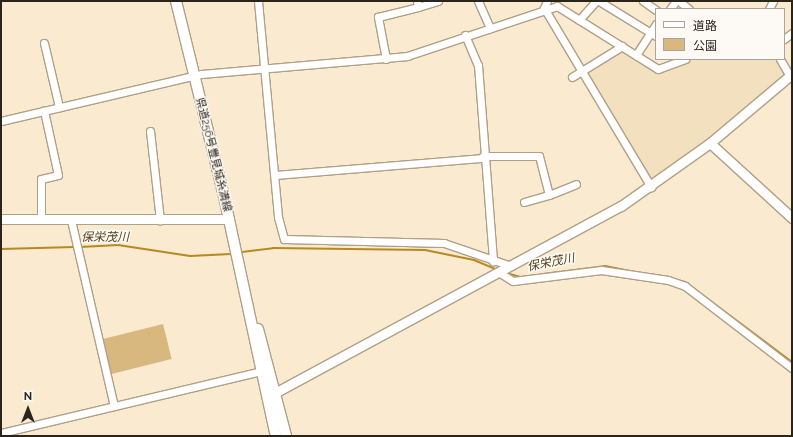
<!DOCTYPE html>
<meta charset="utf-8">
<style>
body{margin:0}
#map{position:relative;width:793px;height:437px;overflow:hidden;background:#faebd0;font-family:Raleway,"Noto Sans JP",sans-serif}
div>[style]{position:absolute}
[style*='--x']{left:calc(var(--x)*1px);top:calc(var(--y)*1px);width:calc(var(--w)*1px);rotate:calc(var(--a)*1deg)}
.built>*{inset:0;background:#f3e0be}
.green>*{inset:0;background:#d9b880;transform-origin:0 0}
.stream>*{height:2px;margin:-1px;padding:0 1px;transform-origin:1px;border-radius:1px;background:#b98820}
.roads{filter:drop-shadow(1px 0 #afa087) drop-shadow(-1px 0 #afa087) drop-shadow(0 1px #afa087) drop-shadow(0 -1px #afa087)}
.minor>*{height:7px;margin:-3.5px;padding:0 3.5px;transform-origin:3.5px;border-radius:3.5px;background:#fff}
.tertiary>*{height:9px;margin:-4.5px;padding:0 4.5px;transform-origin:4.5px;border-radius:4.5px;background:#fff}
.secondary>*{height:10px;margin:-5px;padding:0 5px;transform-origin:5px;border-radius:5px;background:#fff}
span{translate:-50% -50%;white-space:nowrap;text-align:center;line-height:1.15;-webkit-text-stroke:3px #fdf9f4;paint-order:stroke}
.street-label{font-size:11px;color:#2a241a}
.water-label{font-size:12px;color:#554019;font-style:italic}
.frame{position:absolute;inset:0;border:2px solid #2a241a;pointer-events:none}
.legend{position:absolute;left:655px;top:8px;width:130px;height:52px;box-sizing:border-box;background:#fdf9f4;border:1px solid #a9a49d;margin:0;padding:5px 7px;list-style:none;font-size:12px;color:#2a241a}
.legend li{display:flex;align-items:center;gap:8px;height:20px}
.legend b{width:20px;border:1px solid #a9a49d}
.north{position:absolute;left:8px;top:389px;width:40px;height:40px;-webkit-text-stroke:3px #fdf9f4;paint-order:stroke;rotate:0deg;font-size:11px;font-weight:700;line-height:16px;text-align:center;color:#2a241a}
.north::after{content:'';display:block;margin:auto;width:14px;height:18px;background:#2a241a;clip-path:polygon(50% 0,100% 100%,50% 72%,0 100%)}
</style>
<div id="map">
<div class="built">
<div style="clip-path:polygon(622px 48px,658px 71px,688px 59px,775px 59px,786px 77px,652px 181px,585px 72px)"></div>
</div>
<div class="green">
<div style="left:163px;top:324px;width:36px;height:64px;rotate:76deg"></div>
</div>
<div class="stream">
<div style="--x:80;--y:247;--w:38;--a:-3"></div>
<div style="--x:118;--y:245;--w:73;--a:8.7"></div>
<div style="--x:190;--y:256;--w:41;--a:-2.8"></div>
<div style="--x:1;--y:249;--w:74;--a:-1.5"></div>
<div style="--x:242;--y:252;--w:31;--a:-7"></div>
<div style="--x:273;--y:248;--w:152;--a:0.8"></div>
<div style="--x:425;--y:250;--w:50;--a:11.5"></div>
<div style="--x:474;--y:260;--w:26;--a:23"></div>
<div style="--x:506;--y:273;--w:16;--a:15"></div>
<div style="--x:543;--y:274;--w:63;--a:-7.4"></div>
<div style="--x:605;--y:266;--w:82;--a:11.3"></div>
<div style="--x:685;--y:282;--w:134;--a:36.8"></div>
</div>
<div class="roads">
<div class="minor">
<div style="--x:258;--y:1;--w:217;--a:84.7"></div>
<div style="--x:278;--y:217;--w:23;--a:75"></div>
<div style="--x:284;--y:239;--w:160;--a:1.4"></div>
<div style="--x:444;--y:243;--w:71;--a:18.9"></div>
<div style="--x:478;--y:1;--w:30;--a:66"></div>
<div style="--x:547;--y:1;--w:8;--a:113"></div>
<div style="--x:544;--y:8;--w:209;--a:59.1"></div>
<div style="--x:599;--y:1;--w:67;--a:31.6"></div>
<div style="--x:643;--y:1;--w:16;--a:35"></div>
<div style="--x:679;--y:1;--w:13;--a:39"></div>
<div style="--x:418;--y:7;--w:21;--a:-17"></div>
<div style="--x:670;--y:9;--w:10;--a:-53"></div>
<div style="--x:769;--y:9;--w:9;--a:-63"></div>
<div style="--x:579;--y:20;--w:25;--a:-48"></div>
<div style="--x:465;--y:35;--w:33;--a:67"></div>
<div style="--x:478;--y:65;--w:197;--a:85.6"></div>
<div style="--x:784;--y:39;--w:10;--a:-37"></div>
<div style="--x:44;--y:43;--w:66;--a:76.8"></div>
<div style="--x:636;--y:55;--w:37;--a:-57"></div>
<div style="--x:386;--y:59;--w:43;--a:-100.8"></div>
<div style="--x:378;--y:17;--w:41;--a:-14"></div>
<div style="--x:418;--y:7;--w:6;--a:-99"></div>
<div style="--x:780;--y:59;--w:20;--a:60"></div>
<div style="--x:572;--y:77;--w:59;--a:-31.8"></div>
<div style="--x:1;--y:121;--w:206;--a:-13.2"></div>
<div style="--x:202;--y:74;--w:206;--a:-5"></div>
<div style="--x:407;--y:56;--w:158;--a:-18.4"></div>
<div style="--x:557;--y:6;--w:119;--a:32"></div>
<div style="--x:658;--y:69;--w:29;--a:-20"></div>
<div style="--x:150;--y:131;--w:90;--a:83.6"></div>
<div style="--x:483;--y:156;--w:56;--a:0"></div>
<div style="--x:539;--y:156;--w:40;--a:75.6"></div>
<div style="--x:549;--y:195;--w:29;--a:-22"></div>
<div style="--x:275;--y:175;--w:209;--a:-4.7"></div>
<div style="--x:524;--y:202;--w:26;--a:-16"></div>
<div style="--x:41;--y:220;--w:41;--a:-90"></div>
<div style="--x:41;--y:179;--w:17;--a:-13"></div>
<div style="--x:58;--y:175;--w:66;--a:-102.3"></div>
<div style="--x:71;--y:220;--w:191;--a:77"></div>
<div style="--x:500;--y:273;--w:15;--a:32"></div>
<div style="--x:513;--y:281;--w:89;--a:-7.1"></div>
<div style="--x:601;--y:270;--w:68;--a:8.5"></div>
<div style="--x:668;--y:280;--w:18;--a:19"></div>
<div style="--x:685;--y:286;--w:135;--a:37.5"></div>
<div style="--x:1;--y:433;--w:267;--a:-13.4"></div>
</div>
<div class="tertiary">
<div style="--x:710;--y:143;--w:111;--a:42.4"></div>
<div style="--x:1;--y:219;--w:228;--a:0"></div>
<div style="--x:269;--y:396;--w:400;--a:-28.4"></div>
<div style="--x:621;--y:206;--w:109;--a:-35.3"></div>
<div style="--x:710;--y:143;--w:107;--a:-40.1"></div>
</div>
<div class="secondary">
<div style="--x:176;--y:1;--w:206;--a:76.2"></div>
<div style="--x:225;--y:201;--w:240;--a:77.8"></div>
<div style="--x:258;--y:329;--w:111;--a:75.3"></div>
</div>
</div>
<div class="street-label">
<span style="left:213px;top:155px;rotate:76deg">県道256号豊見城糸満線</span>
</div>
<div class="water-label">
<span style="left:105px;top:238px">保栄茂川</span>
<span style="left:551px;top:263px;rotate:-11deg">保栄茂川</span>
</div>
<div class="frame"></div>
<ul class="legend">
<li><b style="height:5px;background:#fff"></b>道路</li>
<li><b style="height:11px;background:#d9b880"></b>公園</li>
</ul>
<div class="north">N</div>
</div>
